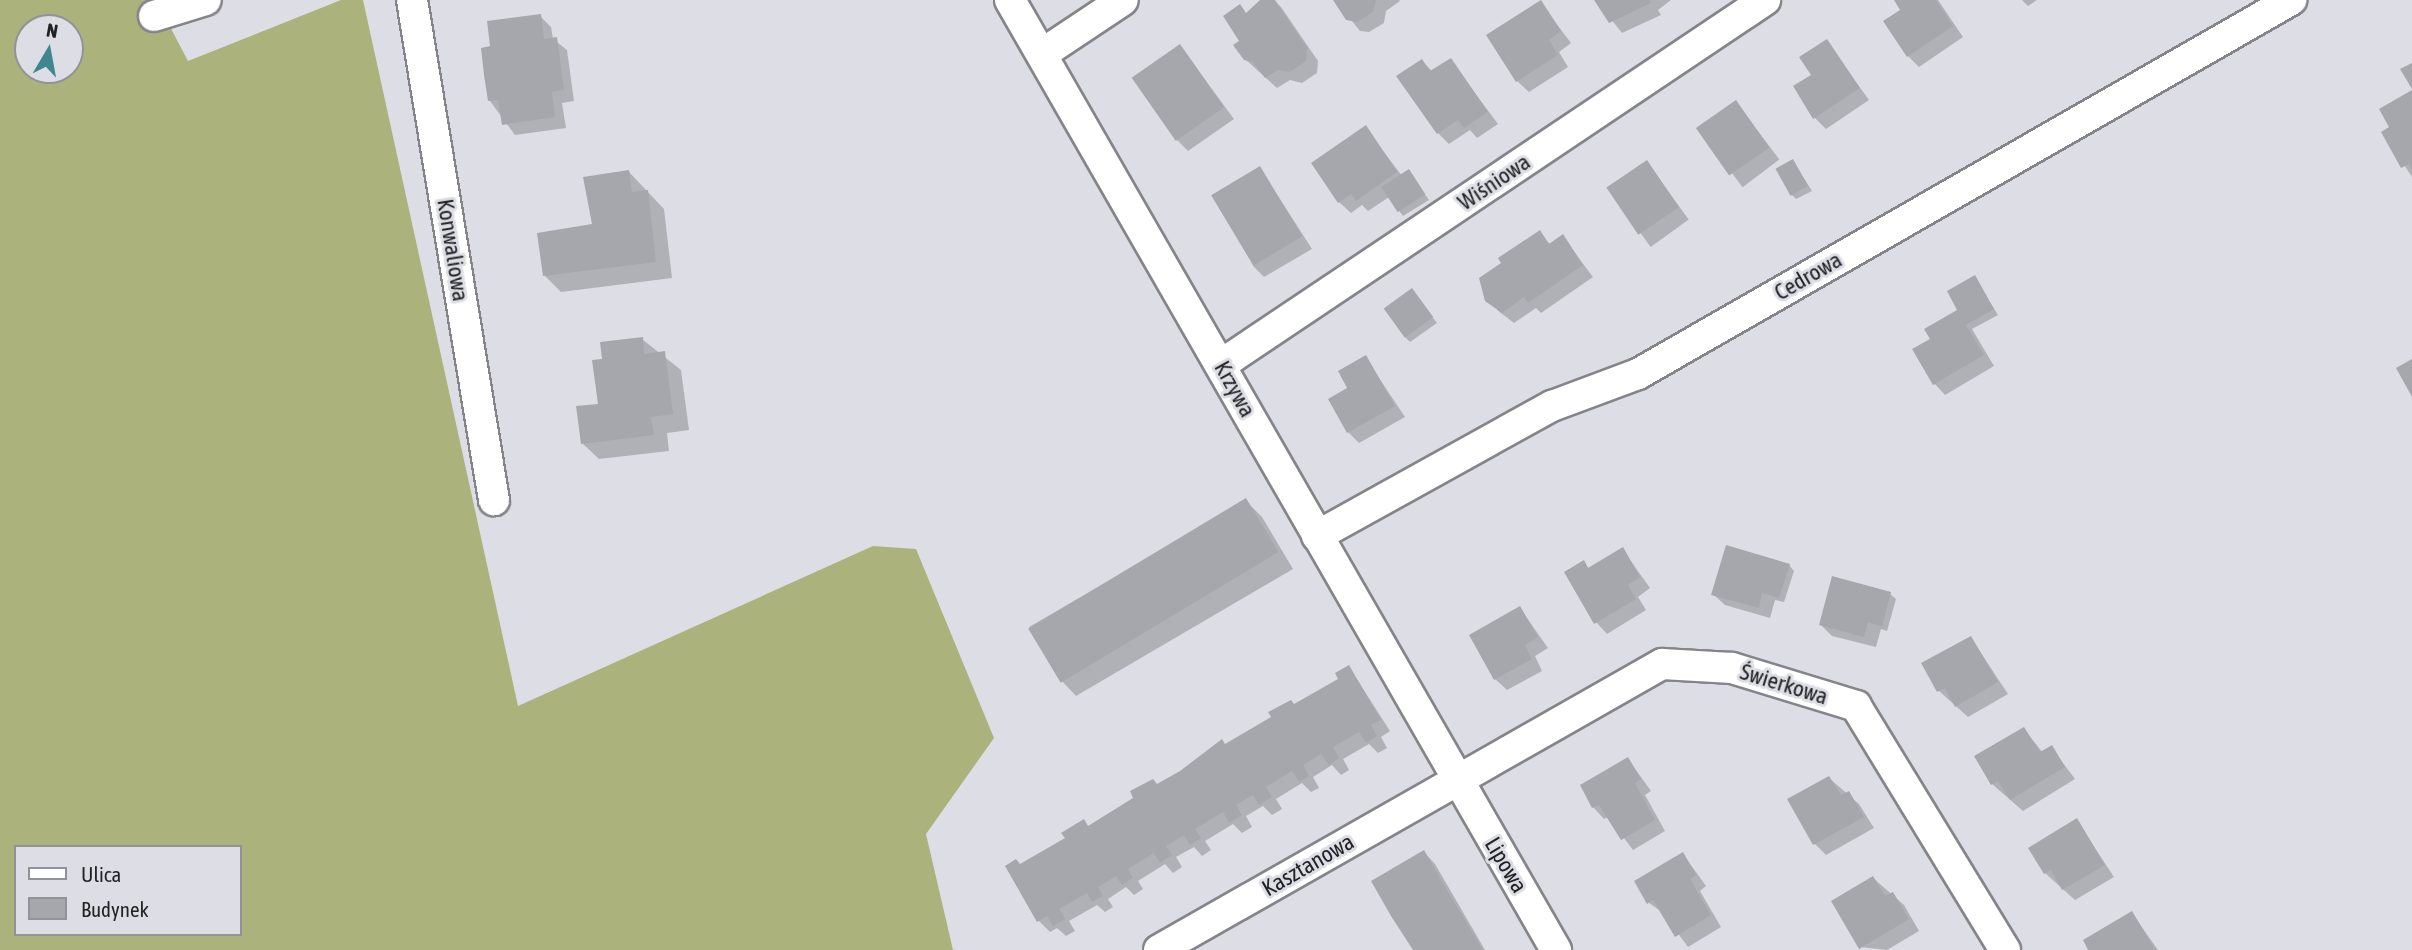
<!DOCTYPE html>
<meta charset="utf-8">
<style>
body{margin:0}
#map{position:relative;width:2412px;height:950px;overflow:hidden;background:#dddee5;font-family:"Asap Condensed",sans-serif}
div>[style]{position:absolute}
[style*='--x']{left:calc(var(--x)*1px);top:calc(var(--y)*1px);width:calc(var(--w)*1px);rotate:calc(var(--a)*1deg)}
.forest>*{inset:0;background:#abb27c}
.shadow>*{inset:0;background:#0003;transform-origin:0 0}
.building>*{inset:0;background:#a6a7ad;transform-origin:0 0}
.roads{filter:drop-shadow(2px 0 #84848a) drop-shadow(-2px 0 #84848a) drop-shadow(0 2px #84848a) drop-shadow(0 -2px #84848a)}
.minor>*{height:30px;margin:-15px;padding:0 15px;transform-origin:15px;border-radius:15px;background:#fff}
span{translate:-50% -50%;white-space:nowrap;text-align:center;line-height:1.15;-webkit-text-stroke:6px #dddee5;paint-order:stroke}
.street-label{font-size:23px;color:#222225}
.legend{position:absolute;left:14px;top:845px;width:228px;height:91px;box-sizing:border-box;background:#dddee5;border:2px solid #929398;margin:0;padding:9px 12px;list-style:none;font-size:21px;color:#222225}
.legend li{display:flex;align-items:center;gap:14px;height:35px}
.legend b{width:35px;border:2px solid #929398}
.north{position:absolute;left:14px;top:14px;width:70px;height:70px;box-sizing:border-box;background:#dddee5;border:2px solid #929398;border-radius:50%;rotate:10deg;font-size:19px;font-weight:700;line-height:28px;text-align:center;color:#222225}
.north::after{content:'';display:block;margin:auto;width:24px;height:32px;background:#3f868e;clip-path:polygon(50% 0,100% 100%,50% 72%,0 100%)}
</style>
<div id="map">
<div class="forest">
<div style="clip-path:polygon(evenodd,0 0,156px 0,188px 61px,341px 0,363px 0,518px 706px,873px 546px,916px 549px,994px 738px,926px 834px,953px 950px,0 950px,0 0,28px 28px,70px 28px,70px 70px,28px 70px,28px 28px,0 0,16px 847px,240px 847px,240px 934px,16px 934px,16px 847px)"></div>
</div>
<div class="shadow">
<div style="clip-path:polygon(1264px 0,1274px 0,1281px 7px,1318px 61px,1317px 73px,1302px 83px,1290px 80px,1277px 88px,1245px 59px,1241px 41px,1247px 14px)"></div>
<div style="clip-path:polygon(1335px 0,1399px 0,1400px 1px,1386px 11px,1384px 23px,1369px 32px,1360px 31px)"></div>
<div style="clip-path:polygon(1596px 0,1671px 0,1658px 10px,1661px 15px,1622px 33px)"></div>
<div style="clip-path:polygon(1896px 0,1938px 0,1963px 37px,1919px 67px,1908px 56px,1903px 11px)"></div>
<div style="clip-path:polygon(2022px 0,2037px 0,2028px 6px)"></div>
<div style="clip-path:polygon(1540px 2px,1571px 43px,1559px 52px,1568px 67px,1529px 92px,1517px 81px)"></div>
<div style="clip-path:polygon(540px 16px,551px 27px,553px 39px,567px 50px,574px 101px,562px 103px,566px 128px,515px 135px,490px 101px,492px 48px)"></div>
<div style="clip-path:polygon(1826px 41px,1869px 100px,1826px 129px,1815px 118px,1814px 75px)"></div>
<div style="clip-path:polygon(1180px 46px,1234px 119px,1188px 151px,1177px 140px)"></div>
<div style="clip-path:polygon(1422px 61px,1433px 72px,1451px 61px,1498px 124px,1477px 138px,1470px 130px,1449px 144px,1438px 133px)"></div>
<div style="clip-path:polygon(2412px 92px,2412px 177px,2383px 133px,2392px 128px)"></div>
<div style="left:1736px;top:102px;width:72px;height:46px;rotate:53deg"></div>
<div style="clip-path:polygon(1366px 128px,1402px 176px,1409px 172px,1429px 200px,1403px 216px,1389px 197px,1368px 211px,1362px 205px,1351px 213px,1339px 202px)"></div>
<div style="clip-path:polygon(1793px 161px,1812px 191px,1796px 199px,1791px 194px)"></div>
<div style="left:1647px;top:162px;width:71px;height:47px;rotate:54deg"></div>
<div style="clip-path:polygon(1260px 168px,1312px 249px,1264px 277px,1253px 266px)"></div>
<div style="clip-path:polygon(629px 172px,664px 209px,672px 278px,561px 292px,545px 276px,595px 226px)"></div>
<div style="clip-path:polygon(1539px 233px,1551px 245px,1563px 237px,1593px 277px,1541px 313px,1536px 308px,1514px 323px,1497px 310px)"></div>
<div style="clip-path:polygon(1974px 277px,1998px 315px,1972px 329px,1994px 366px,1945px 395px,1934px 383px,1932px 339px,1963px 317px)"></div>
<div style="clip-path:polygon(1412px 290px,1437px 323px,1410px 342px,1405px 337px)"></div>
<div style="clip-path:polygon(642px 339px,681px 370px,689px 430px,667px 433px,669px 451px,599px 459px,582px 443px,600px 405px,604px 360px)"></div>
<div style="clip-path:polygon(1365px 357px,1405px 417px,1359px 443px,1348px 432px)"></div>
<div style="clip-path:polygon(1246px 501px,1262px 517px,1293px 569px,1076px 696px,1060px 679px,1029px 627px)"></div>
<div style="clip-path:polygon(1623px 550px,1650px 588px,1638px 597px,1646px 610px,1607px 634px,1596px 622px,1583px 563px,1590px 570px)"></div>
<div style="clip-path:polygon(1789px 565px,1794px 571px,1784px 602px,1775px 600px,1770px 618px,1725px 605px,1713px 594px)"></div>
<div style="clip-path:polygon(1890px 594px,1896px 599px,1887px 631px,1881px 629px,1876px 647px,1832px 636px,1821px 625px)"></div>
<div style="clip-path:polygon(1520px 608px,1548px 648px,1535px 656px,1542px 671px,1507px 690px,1495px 679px)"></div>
<div style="clip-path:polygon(1971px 638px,2008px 694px,1968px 717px,1939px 691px)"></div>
<div style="clip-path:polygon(1349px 667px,1390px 731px,1381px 737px,1387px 748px,1378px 753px,1369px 744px,1343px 759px,1349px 770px,1341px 775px,1332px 765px,1313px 777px,1319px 788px,1311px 792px,1302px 783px,1276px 799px,1282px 809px,1272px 815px,1263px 806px,1246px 816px,1252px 827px,1242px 833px,1233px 824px,1205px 841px,1211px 850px,1202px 856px,1194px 847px,1176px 857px,1182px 867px,1173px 873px,1165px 864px,1138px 881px,1143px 889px,1134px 895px,1126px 887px,1108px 899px,1113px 907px,1105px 912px,1097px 905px,1069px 921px,1075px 931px,1066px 936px,1057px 928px,1050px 932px,1039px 921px,1007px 867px,1021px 866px,1067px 839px,1084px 822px,1089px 827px,1341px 680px)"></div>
<div style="clip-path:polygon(2024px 729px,2043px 753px,2051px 747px,2075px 779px,2023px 811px,1992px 784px)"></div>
<div style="clip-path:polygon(1628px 759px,1651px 791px,1645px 795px,1665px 831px,1633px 850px,1608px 817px,1604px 819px,1593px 807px)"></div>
<div style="clip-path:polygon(1829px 778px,1859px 804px,1874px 828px,1826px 855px,1815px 844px)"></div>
<div style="clip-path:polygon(2077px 821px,2114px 877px,2075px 900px,2045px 873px)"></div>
<div style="clip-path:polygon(1424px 852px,1435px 864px,1485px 950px,1413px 950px)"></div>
<div style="clip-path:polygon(1683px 854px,1706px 886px,1700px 891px,1721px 927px,1688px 947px,1662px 912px,1649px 903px)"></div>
<div style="clip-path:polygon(1873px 878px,1904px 905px,1919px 931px,1887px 950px,1860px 947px)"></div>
<div style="clip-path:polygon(2132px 913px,2158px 950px,2090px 950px)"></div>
</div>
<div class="building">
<div style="clip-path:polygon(1260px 0,1275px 0,1307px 48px,1306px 61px,1290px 72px,1278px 70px,1265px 78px,1253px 62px,1244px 60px,1233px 45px,1239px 41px,1223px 16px,1240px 4px,1246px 13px)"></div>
<div style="clip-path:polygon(1333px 0,1376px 0,1373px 12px,1357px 22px,1346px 20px)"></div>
<div style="clip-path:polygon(1541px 0,1561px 31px,1549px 40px,1558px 55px,1516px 82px,1486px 35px)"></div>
<div style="clip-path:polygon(1594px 0,1649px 0,1651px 3px,1609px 23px)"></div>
<div style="clip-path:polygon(1894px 0,1936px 0,1953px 26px,1907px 57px,1883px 21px,1900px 10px)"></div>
<div style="clip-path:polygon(541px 14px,544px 39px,557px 37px,564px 90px,552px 92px,555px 117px,502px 125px,498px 100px,488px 101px,484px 75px,481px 48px,490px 46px,487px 21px)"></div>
<div style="clip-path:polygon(1827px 39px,1860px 88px,1813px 119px,1793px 86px,1811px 75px,1799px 57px)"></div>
<div style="left:1180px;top:44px;width:77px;height:59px;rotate:55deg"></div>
<div style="clip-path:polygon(1451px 58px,1488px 112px,1464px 128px,1458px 120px,1437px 134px,1396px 76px,1422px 59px,1430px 71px)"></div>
<div style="clip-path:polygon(2412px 63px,2412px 89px,2400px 69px)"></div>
<div style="clip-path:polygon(2412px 90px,2412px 170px,2409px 164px,2401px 168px,2381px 132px,2389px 127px,2379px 109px)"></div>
<div style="left:1736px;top:100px;width:58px;height:49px;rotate:55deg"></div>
<div style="clip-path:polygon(1366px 125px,1397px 172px,1356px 201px,1351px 194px,1338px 203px,1311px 163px)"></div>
<div style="left:1793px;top:159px;width:31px;height:20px;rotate:61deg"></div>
<div style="left:1647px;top:160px;width:57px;height:49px;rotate:56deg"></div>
<div style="left:1260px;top:166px;width:82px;height:57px;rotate:59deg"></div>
<div style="left:1409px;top:169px;width:30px;height:33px;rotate:57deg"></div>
<div style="clip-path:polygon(629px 170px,632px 192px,648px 190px,656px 262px,543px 276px,537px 233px,592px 224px,583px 177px)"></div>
<div style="clip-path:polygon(1540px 230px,1549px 244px,1563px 234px,1583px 265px,1528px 303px,1524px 297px,1502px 313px,1485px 301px,1479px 278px,1501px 263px,1498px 258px)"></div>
<div style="clip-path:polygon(1975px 275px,1994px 309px,1966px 325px,1984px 355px,1933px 385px,1912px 349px,1930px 339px,1924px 329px,1957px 310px,1947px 291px)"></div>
<div style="left:1412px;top:288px;width:36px;height:35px;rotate:54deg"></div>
<div style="clip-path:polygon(643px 337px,644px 354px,665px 351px,673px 414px,651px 417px,654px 435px,581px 444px,576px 406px,598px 404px,592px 360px,602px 359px,600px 342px)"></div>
<div style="clip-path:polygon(1366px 355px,1395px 406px,1347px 433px,1328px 399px,1347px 388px,1338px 371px)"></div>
<div style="clip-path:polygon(2412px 359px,2412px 397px,2396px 368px)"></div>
<div style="left:1246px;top:498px;width:63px;height:254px;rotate:59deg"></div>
<div style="clip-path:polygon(1726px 545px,1790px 564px,1779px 598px,1762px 593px,1759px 608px,1711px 595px)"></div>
<div style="clip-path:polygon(1623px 547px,1640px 577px,1628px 585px,1636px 599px,1594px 624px,1564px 572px,1584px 560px,1588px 568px)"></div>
<div style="clip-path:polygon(1832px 576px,1891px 592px,1882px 627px,1868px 622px,1864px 637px,1819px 625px)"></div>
<div style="clip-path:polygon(1520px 606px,1538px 637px,1525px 645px,1532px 659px,1494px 680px,1469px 635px)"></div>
<div style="clip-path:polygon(1971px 636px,1998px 682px,1955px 707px,1945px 688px,1937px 692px,1921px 663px)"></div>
<div style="clip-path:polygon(1349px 665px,1381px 720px,1371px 725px,1377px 736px,1366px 743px,1359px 732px,1333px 747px,1339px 758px,1329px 765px,1321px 754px,1303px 765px,1309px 776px,1299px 782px,1292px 771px,1266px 787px,1272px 797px,1259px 805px,1253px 795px,1236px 805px,1242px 815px,1229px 823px,1223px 812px,1195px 829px,1201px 838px,1190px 845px,1184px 835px,1166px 846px,1172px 855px,1160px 863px,1154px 853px,1128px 869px,1133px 878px,1122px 885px,1116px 876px,1098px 887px,1103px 896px,1092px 902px,1087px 893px,1059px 909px,1065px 919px,1053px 926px,1047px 916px,1037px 922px,1005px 866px,1016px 859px,1020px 864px,1065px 838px,1061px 833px,1084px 819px,1088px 826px,1133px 798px,1130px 791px,1153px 779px,1157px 784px,1180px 771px,1222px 739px,1225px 744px,1271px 717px,1268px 712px,1291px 700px,1294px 704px,1338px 679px,1335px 673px)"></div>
<div style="clip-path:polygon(2024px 727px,2040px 752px,2052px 745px,2065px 767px,2010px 800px,1998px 781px,1991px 785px,1974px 756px)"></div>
<div style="clip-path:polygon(1628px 757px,1641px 779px,1635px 783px,1655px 820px,1621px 840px,1599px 805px,1592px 808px,1580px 785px)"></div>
<div style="clip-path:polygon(1829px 776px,1841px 795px,1849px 791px,1864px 817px,1813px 845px,1787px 799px)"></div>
<div style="clip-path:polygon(2077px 818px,2105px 865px,2062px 890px,2051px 870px,2044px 874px,2028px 848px)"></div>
<div style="clip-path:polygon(1424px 850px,1444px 885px,1483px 950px,1413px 950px,1391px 916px,1371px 881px)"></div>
<div style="clip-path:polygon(1683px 852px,1696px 875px,1690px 879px,1711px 915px,1675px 937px,1653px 900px,1647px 904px,1634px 881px)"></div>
<div style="clip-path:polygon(1873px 876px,1885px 896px,1893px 892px,1909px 919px,1859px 949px,1831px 901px)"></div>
<div style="clip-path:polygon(2132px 911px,2155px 950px,2088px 950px,2083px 940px)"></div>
</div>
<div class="roads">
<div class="minor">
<div style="--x:412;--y:0;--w:507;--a:80.69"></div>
<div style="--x:1010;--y:0;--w:1096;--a:60.11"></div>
<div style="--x:154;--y:16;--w:54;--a:-17.1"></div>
<div style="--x:1042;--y:54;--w:97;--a:-33.7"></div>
<div style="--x:1222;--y:364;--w:654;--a:-33.84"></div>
<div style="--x:1317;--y:536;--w:269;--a:-29"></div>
<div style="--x:1552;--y:406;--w:92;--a:-20.4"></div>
<div style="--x:1638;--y:374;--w:753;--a:-29.8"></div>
<div style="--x:1159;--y:950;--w:579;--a:-29.62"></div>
<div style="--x:1662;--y:664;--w:70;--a:3.3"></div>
<div style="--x:1732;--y:668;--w:130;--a:17"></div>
<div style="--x:1856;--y:706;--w:286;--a:58.6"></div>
</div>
</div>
<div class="street-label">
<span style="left:1494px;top:182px;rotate:-34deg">Wiśniowa</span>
<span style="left:453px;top:250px;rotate:81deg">Konwaliowa</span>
<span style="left:1808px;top:276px;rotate:-30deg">Cedrowa</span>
<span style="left:1235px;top:389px;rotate:61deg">Krzywa</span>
<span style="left:1784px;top:684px;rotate:17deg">Świerkowa</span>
<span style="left:1308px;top:865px;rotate:-30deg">Kasztanowa</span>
<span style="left:1506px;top:865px;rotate:59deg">Lipowa</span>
</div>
<ul class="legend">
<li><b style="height:9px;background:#fff"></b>Ulica</li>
<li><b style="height:19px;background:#a6a7ad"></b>Budynek</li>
</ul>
<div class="north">N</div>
</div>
